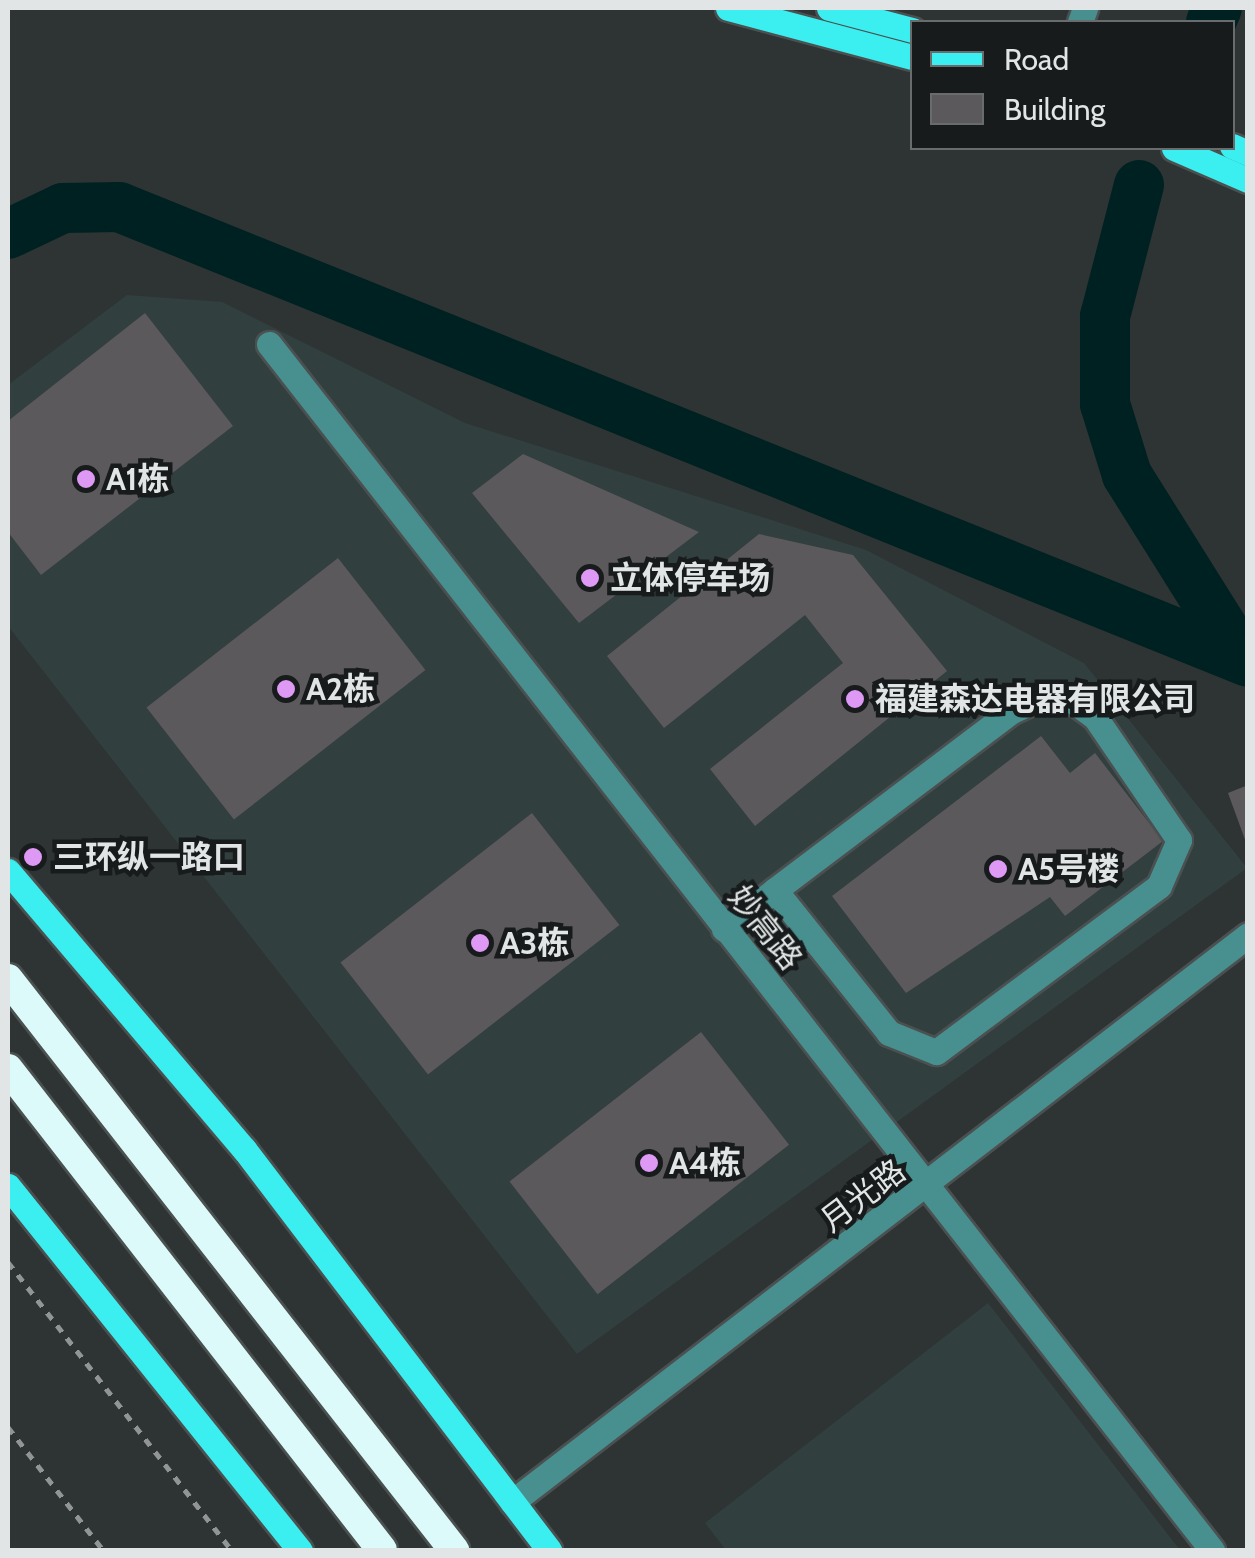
<!DOCTYPE html>
<meta charset="utf-8">
<style>
body{margin:0}
#map{position:relative;width:1255px;height:1558px;overflow:hidden;background:#2e3434;font-family:Cabin,"Noto Sans SC",sans-serif}
div>[style]{position:absolute}
[style*='--x']{left:calc(var(--x)*1px);top:calc(var(--y)*1px);width:calc(var(--w)*1px);rotate:calc(var(--a)*1deg)}
.built>*{inset:0;background:#323f3f}
.river>*{height:50px;margin:-25px;padding:0 25px;transform-origin:25px;border-radius:25px;background:#002121}
.building>*{inset:0;background:#5c595d;transform-origin:0 0}
.path>*{height:5px;margin-top:-2.5px;transform-origin:0;background:repeating-linear-gradient(90deg,#919595 0 8px,transparent 0 16px)}
.roads{filter:drop-shadow(2px 0 #4b5050) drop-shadow(-2px 0 #4b5050) drop-shadow(0 2px #4b5050) drop-shadow(0 -2px #4b5050)}
.minor>*{height:25px;margin:-12.5px;padding:0 12.5px;transform-origin:12.5px;border-radius:12.5px;background:#489090}
.major>*{height:25px;margin:-12.5px;padding:0 12.5px;transform-origin:12.5px;border-radius:12.5px;background:#3beeef}
.highway>*{height:30px;margin:-15px;padding:0 15px;transform-origin:15px;border-radius:15px;background:#dbfaf9}
.dots>*{width:28px;height:28px;translate:-50% -50%;box-sizing:border-box;border:5px solid #181b1b;border-radius:50%}
span{translate:-50% -50%;white-space:nowrap;text-align:center;line-height:1.15;-webkit-text-stroke:9px #181b1b;paint-order:stroke}
.poi-label{font-size:32px;color:#e2e5e5;font-weight:700}
.left{translate:0 -50%;text-align:left}
.street-label{font-size:32px;color:#e2e5e5}
.frame{position:absolute;inset:0;border:10px solid #e2e5e5;pointer-events:none}
.legend{position:absolute;left:910px;top:20px;width:325px;height:130px;box-sizing:border-box;background:#181b1b;border:2px solid #696c6c;margin:0;padding:12px 18px;list-style:none;font-size:30px;color:#e2e5e5}
.legend li{display:flex;align-items:center;gap:20px;height:50px}
.legend b{width:50px;border:2px solid #696c6c}
</style>
<div id="map">
<div class="built">
<div style="clip-path:polygon(127px 295px,222px 302px,465px 423px,866px 550px,1084px 663px,1247px 868px,577px 1354px,8px 626px,8px 385px)"></div>
<div style="clip-path:polygon(988px 1303px,1180px 1550px,726px 1550px,705px 1523px)"></div>
</div>
<div class="river">
<div style="--x:1211;--y:22;--w:15;--a:-67"></div>
<div style="--x:1139;--y:185;--w:135;--a:104.5"></div>
<div style="--x:1105;--y:316;--w:88;--a:90"></div>
<div style="--x:1105;--y:404;--w:74;--a:72.8"></div>
<div style="--x:1127;--y:475;--w:213;--a:57.9"></div>
<div style="--x:8;--y:234;--w:61;--a:-25.3"></div>
<div style="--x:63;--y:208;--w:56;--a:-1"></div>
<div style="--x:119;--y:207;--w:1217;--a:21.95"></div>
</div>
<div class="building">
<div style="clip-path:polygon(145px 313px,233px 426px,41px 575px,8px 532px,8px 421px)"></div>
<div style="clip-path:polygon(523px 454px,699px 532px,579px 623px,472px 493px)"></div>
<div style="clip-path:polygon(759px 534px,853px 555px,947px 671px,755px 826px,710px 769px,843px 663px,805px 615px,664px 728px,607px 656px)"></div>
<div style="left:338px;top:558px;width:142px;height:243px;rotate:52deg"></div>
<div style="clip-path:polygon(1041px 736px,1070px 773px,1095px 753px,1163px 841px,1065px 916px,1050px 897px,906px 993px,832px 896px)"></div>
<div style="clip-path:polygon(1248px 785px,1248px 845px,1247px 845px,1228px 793px)"></div>
<div style="left:532px;top:813px;width:142px;height:243px;rotate:52deg"></div>
<div style="left:701px;top:1032px;width:143px;height:243px;rotate:52deg"></div>
</div>
<div class="path">
<div style="--x:8;--y:1262;--w:364;--a:52.2"></div>
<div style="--x:8;--y:1427;--w:155;--a:52.3"></div>
</div>
<div class="roads">
<div class="minor">
<div style="--x:1080;--y:22;--w:15;--a:-70"></div>
<div style="--x:269;--y:344;--w:1531;--a:51.98"></div>
<div style="--x:724;--y:929;--w:64;--a:-37.4"></div>
<div style="--x:775;--y:890;--w:295;--a:-37.1"></div>
<div style="--x:1010;--y:712;--w:38;--a:-25"></div>
<div style="--x:1045;--y:696;--w:25;--a:7"></div>
<div style="--x:1070;--y:699;--w:31;--a:36"></div>
<div style="--x:1095;--y:717;--w:149;--a:55.7"></div>
<div style="--x:1179;--y:840;--w:50;--a:113.5"></div>
<div style="--x:1159;--y:886;--w:278;--a:143.3"></div>
<div style="--x:936;--y:1052;--w:51;--a:-158"></div>
<div style="--x:889;--y:1033;--w:183;--a:-128.6"></div>
<div style="--x:512;--y:1502;--w:929;--a:-37.61"></div>
</div>
<div class="major">
<div style="--x:728;--y:8;--w:190;--a:14.9"></div>
<div style="--x:829;--y:8;--w:86;--a:14.8"></div>
<div style="--x:1232;--y:146;--w:17;--a:24"></div>
<div style="--x:1174;--y:148;--w:81;--a:23.4"></div>
<div style="--x:8;--y:871;--w:365;--a:49.7"></div>
<div style="--x:244;--y:1149;--w:504;--a:52.74"></div>
<div style="--x:8;--y:1186;--w:467;--a:51.3"></div>
</div>
<div class="highway">
<div style="--x:8;--y:979;--w:725;--a:52.01"></div>
<div style="--x:8;--y:1069;--w:609;--a:52.13"></div>
</div>
</div>
<div class="dots">
<div style="left:86px;top:479px;background:#dd99f4"></div>
<div style="left:590px;top:578px;background:#dd99f4"></div>
<div style="left:286px;top:689px;background:#dd99f4"></div>
<div style="left:855px;top:699px;background:#dd99f4"></div>
<div style="left:33px;top:857px;background:#dd99f4"></div>
<div style="left:998px;top:869px;background:#dd99f4"></div>
<div style="left:480px;top:943px;background:#dd99f4"></div>
<div style="left:649px;top:1163px;background:#dd99f4"></div>
</div>
<div class="poi-label">
<span class="left" style="left:106px;top:479px">A1栋</span>
<span class="left" style="left:610px;top:578px">立体停车场</span>
<span class="left" style="left:306px;top:689px">A2栋</span>
<span class="left" style="left:875px;top:699px">福建森达电器有限公司</span>
<span class="left" style="left:53px;top:857px">三环纵一路口</span>
<span class="left" style="left:1018px;top:869px">A5号楼</span>
<span class="left" style="left:500px;top:943px">A3栋</span>
<span class="left" style="left:669px;top:1163px">A4栋</span>
</div>
<div class="street-label">
<span style="left:765px;top:928px;rotate:52deg">妙高路</span>
<span style="left:863px;top:1196px;rotate:-37deg">月光路</span>
</div>
<div class="frame"></div>
<ul class="legend">
<li><b style="height:12px;background:#3beeef"></b>Road</li>
<li><b style="height:28px;background:#5c595d"></b>Building</li>
</ul>
</div>
